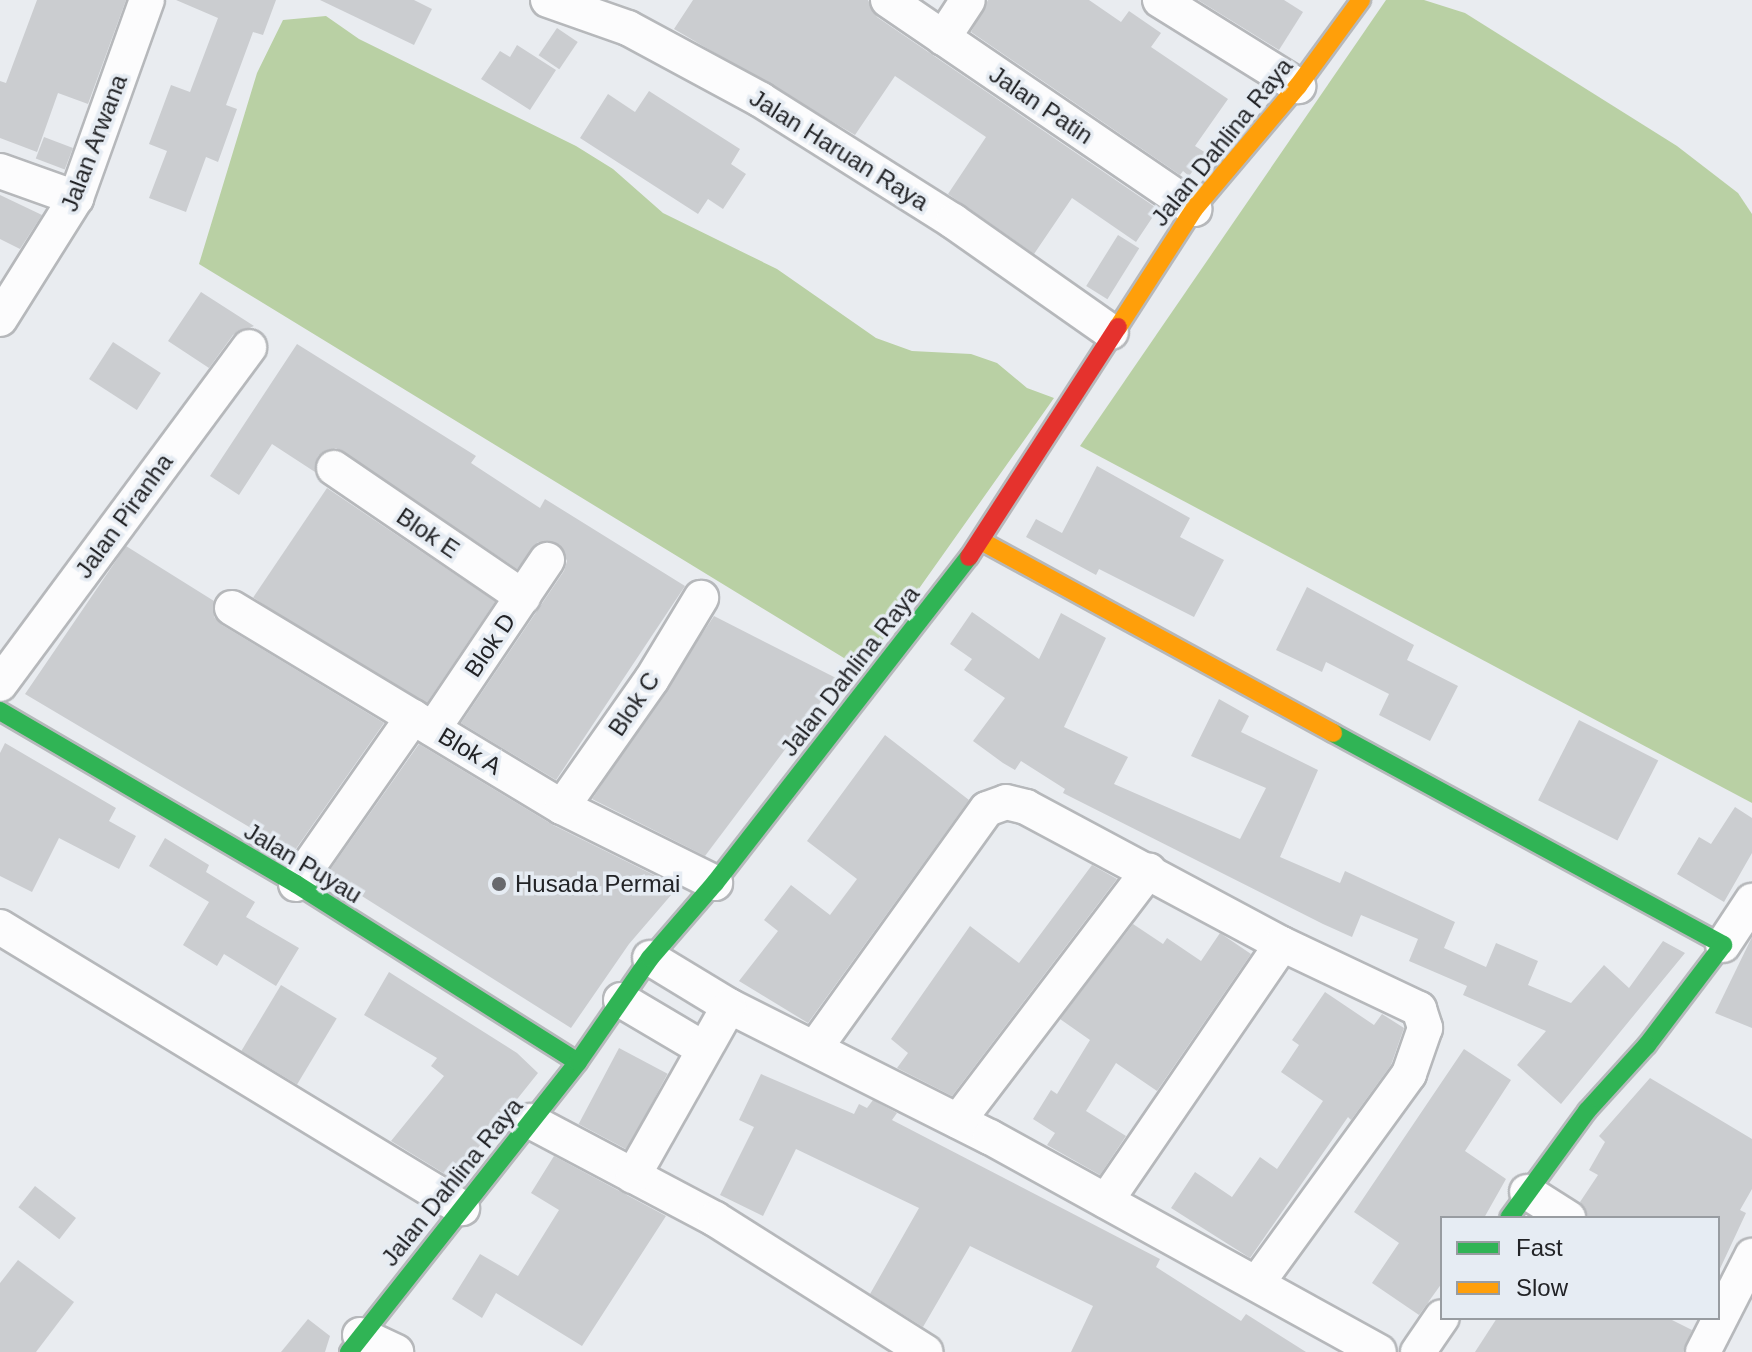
<!DOCTYPE html>
<style>
body{margin:0}
#map{position:relative;width:1752px;height:1352px;overflow:hidden;background:#e9ecf0;font-family:Arial,sans-serif}
div>[style]{position:absolute}
[style*='--x']{left:calc(var(--x)*1px);top:calc(var(--y)*1px);width:calc(var(--w)*1px);rotate:calc(var(--a)*1deg)}
.forest>*{inset:0;background:#b9d0a4}
.building>*{inset:0;background:#cbcdd0;transform-origin:0 0}
.roads{filter:drop-shadow(2px 0 #b6b8bb) drop-shadow(-2px 0 #b6b8bb) drop-shadow(0 2px #b6b8bb) drop-shadow(0 -2px #b6b8bb)}
.street>*{height:34px;margin:-17px;padding:0 17px;transform-origin:17px;border-radius:17px;background:#fcfcfd}
.fast>*{height:18px;margin:-9px;padding:0 9px;transform-origin:9px;border-radius:9px;background:#30b455}
.slow>*{height:18px;margin:-9px;padding:0 9px;transform-origin:9px;border-radius:9px;background:#ff9f0a}
.jam>*{height:18px;margin:-9px;padding:0 9px;transform-origin:9px;border-radius:9px;background:#e5322d}
.dots>*{width:22px;height:22px;translate:-50% -50%;box-sizing:border-box;border:4px solid #e6ecf3;border-radius:50%}
span{translate:-50% -50%;white-space:nowrap;text-align:center;line-height:1.15;-webkit-text-stroke:7px #e6ecf3;paint-order:stroke}
.street-label{font-size:24px;color:#222326}
.poi-label{font-size:24px;color:#222326}
.left{translate:0 -50%;text-align:left}
.legend{position:absolute;left:1440px;top:1216px;width:280px;height:104px;box-sizing:border-box;background:#e6ecf3;border:2px solid #989ca1;margin:0;padding:10px 14px;list-style:none;font-size:24px;color:#222326}
.legend li{display:flex;align-items:center;gap:16px;height:40px}
.legend b{width:40px;border:2px solid #989ca1}
</style>
<div id="map">
<div class="forest">
<div style="clip-path:polygon(1386px 0,1424px 0,1465px 13px,1677px 146px,1738px 193px,1752px 214px,1752px 803px,1080px 446px)"></div>
<div style="clip-path:polygon(326px 16px,359px 39px,576px 146px,613px 169px,663px 213px,777px 269px,876px 338px,912px 351px,971px 354px,997px 363px,1027px 388px,1054px 398px,862px 669px,199px 264px,257px 73px,283px 20px)"></div>
</div>
<div class="building">
<div style="clip-path:polygon(37px 0,126px 0,88px 104px,58px 93px,37px 152px,0 138px,0 81px,6px 83px)"></div>
<div style="clip-path:polygon(176px 0,276px 0,263px 35px,253px 32px,226px 105px,237px 109px,218px 162px,206px 157px,186px 212px,149px 198px,167px 151px,149px 144px,171px 85px,190px 92px,218px 18px)"></div>
<div style="clip-path:polygon(320px 0,414px 0,432px 9px,414px 45px)"></div>
<div style="clip-path:polygon(693px 0,868px 0,877px 17px,1158px 209px,1136px 242px,1072px 198px,1034px 254px,948px 194px,986px 137px,895px 76px,855px 135px,674px 29px)"></div>
<div style="clip-path:polygon(988px 0,1089px 0,1121px 22px,1129px 11px,1161px 33px,1151px 47px,1228px 99px,1195px 146px,1206px 153px,1189px 176px,1183px 171px,1180px 175px,971px 32px)"></div>
<div style="clip-path:polygon(1198px 0,1284px 0,1303px 12px,1279px 50px)"></div>
<div style="left:557px;top:28px;width:25px;height:33px;rotate:34deg"></div>
<div style="clip-path:polygon(517px 45px,556px 70px,530px 110px,481px 79px,500px 51px,510px 57px)"></div>
<div style="clip-path:polygon(649px 91px,740px 149px,731px 164px,746px 174px,723px 209px,708px 199px,698px 214px,580px 138px,608px 94px,635px 112px)"></div>
<div style="left:44px;top:137px;width:31px;height:23px;rotate:21deg"></div>
<div style="clip-path:polygon(0 195px,42px 215px,20px 249px,0 239px)"></div>
<div style="left:1118px;top:235px;width:25px;height:60px;rotate:32deg"></div>
<div style="clip-path:polygon(201px 292px,254px 326px,233px 335px,209px 368px,168px 341px)"></div>
<div style="left:113px;top:342px;width:57px;height:44px;rotate:33deg"></div>
<div style="clip-path:polygon(297px 344px,476px 456px,471px 463px,540px 508px,545px 499px,685px 586px,556px 780px,461px 723px,564px 571px,567px 561px,559px 544px,538px 542px,517px 569px,336px 448px,318px 456px,315px 472px,272px 444px,239px 495px,210px 476px)"></div>
<div style="clip-path:polygon(1097px 466px,1190px 518px,1180px 537px,1224px 560px,1194px 617px,1099px 569px,1096px 575px,1026px 537px,1036px 519px,1062px 533px)"></div>
<div style="left:327px;top:488px;width:203px;height:132px;rotate:34deg"></div>
<div style="clip-path:polygon(126px 546px,214px 601px,214px 617px,222px 625px,384px 723px,293px 853px,25px 694px)"></div>
<div style="clip-path:polygon(1307px 587px,1414px 645px,1407px 660px,1458px 686px,1430px 741px,1379px 715px,1389px 694px,1326px 662px,1322px 672px,1276px 650px)"></div>
<div style="clip-path:polygon(972px 612px,1039px 659px,1061px 613px,1106px 638px,1064px 727px,1128px 757px,1114px 784px,1240px 839px,1266px 788px,1191px 756px,1219px 699px,1249px 716px,1241px 732px,1318px 770px,1280px 857px,1340px 883px,1345px 871px,1455px 922px,1444px 948px,1486px 967px,1496px 943px,1538px 961px,1528px 985px,1571px 1003px,1604px 965px,1629px 988px,1663px 941px,1685px 953px,1561px 1104px,1517px 1065px,1546px 1031px,1463px 995px,1467px 986px,1409px 961px,1418px 939px,1361px 915px,1352px 937px,1323px 924px,1063px 793px,1065px 789px,1021px 761px,1015px 770px,1003px 763px,973px 741px,1005px 698px,964px 670px,972px 659px,950px 644px)"></div>
<div style="clip-path:polygon(714px 616px,838px 679px,705px 856px,592px 799px)"></div>
<div style="left:1579px;top:720px;width:89px;height:90px;rotate:27deg"></div>
<div style="clip-path:polygon(885px 735px,969px 800px,808px 1023px,739px 981px,778px 931px,764px 920px,791px 885px,830px 915px,857px 879px,807px 841px)"></div>
<div style="clip-path:polygon(5px 743px,116px 808px,109px 821px,136px 836px,119px 869px,59px 838px,32px 892px,0 876px,0 753px)"></div>
<div style="clip-path:polygon(419px 744px,553px 825px,678px 887px,629px 944px,571px 1028px,327px 874px)"></div>
<div style="clip-path:polygon(1735px 807px,1752px 818px,1752px 853px,1724px 902px,1677px 874px,1699px 837px,1711px 844px)"></div>
<div style="clip-path:polygon(165px 838px,209px 865px,206px 872px,255px 902px,246px 917px,299px 948px,276px 986px,224px 954px,217px 966px,183px 945px,209px 902px,149px 866px)"></div>
<div style="clip-path:polygon(1092px 865px,1117px 879px,952px 1096px,897px 1068px,908px 1053px,891px 1039px,970px 926px,1019px 963px)"></div>
<div style="clip-path:polygon(1133px 924px,1163px 944px,1167px 938px,1201px 961px,1220px 933px,1251px 954px,1157px 1091px,1116px 1063px,1086px 1111px,1126px 1136px,1100px 1175px,1047px 1145px,1055px 1133px,1033px 1119px,1051px 1090px,1057px 1094px,1090px 1040px,1060px 1019px)"></div>
<div style="clip-path:polygon(1752px 937px,1752px 1028px,1715px 1013px)"></div>
<div style="clip-path:polygon(389px 972px,517px 1053px,538px 1073px,453px 1179px,391px 1141px,444px 1076px,431px 1066px,437px 1058px,364px 1015px)"></div>
<div style="left:281px;top:985px;width:65px;height:77px;rotate:31deg"></div>
<div style="clip-path:polygon(1325px 992px,1374px 1025px,1382px 1014px,1404px 1028px,1391px 1065px,1351px 1120px,1348px 1117px,1250px 1258px,1171px 1208px,1195px 1172px,1232px 1197px,1260px 1157px,1277px 1169px,1323px 1101px,1281px 1072px,1299px 1045px,1292px 1040px)"></div>
<div style="left:619px;top:1048px;width:55px;height:86px;rotate:28deg"></div>
<div style="clip-path:polygon(1464px 1049px,1511px 1080px,1465px 1151px,1506px 1179px,1484px 1218px,1442px 1218px,1442px 1283px,1419px 1315px,1372px 1283px,1399px 1243px,1354px 1212px)"></div>
<div style="clip-path:polygon(761px 1074px,854px 1114px,859px 1104px,867px 1108px,873px 1100px,897px 1113px,892px 1120px,1160px 1259px,1156px 1267px,1203px 1297px,1241px 1321px,1246px 1314px,1306px 1352px,1071px 1352px,1093px 1306px,970px 1246px,923px 1327px,870px 1294px,919px 1208px,796px 1149px,763px 1216px,720px 1195px,754px 1127px,739px 1120px)"></div>
<div style="clip-path:polygon(1650px 1078px,1752px 1139px,1752px 1189px,1740px 1210px,1746px 1213px,1718px 1273px,1718px 1218px,1589px 1218px,1580px 1202px,1598px 1175px,1589px 1170px,1605px 1142px,1599px 1136px)"></div>
<div style="clip-path:polygon(554px 1156px,666px 1216px,582px 1346px,496px 1293px,482px 1318px,452px 1299px,480px 1254px,518px 1276px,559px 1210px,531px 1193px)"></div>
<div style="left:35px;top:1186px;width:52px;height:27px;rotate:38deg"></div>
<div style="clip-path:polygon(18px 1260px,74px 1302px,36px 1352px,0 1352px,0 1283px)"></div>
<div style="clip-path:polygon(1497px 1318px,1668px 1318px,1692px 1330px,1683px 1352px,1475px 1352px)"></div>
<div style="clip-path:polygon(308px 1319px,330px 1336px,325px 1352px,281px 1352px)"></div>
</div>
<div class="roads">
<div class="street">
<div style="--x:548;--y:0;--w:85;--a:19.3"></div>
<div style="--x:628;--y:28;--w:151;--a:28.4"></div>
<div style="--x:761;--y:100;--w:227;--a:32.2"></div>
<div style="--x:953;--y:221;--w:193;--a:35.1"></div>
<div style="--x:888;--y:0;--w:371;--a:34.3"></div>
<div style="--x:1160;--y:0;--w:163;--a:31.9"></div>
<div style="--x:943;--y:38;--w:45;--a:-56.7"></div>
<div style="--x:0;--y:171;--w:81;--a:19.6"></div>
<div style="--x:0;--y:319;--w:143;--a:-57.9"></div>
<div style="--x:76;--y:198;--w:210;--a:-70.3"></div>
<div style="--x:334;--y:468;--w:229;--a:34.3"></div>
<div style="--x:232;--y:608;--w:385;--a:31.1"></div>
<div style="--x:562;--y:807;--w:171;--a:26.4"></div>
<div style="--x:0;--y:684;--w:419;--a:-53.5"></div>
<div style="--x:433;--y:729;--w:204;--a:-56"></div>
<div style="--x:562;--y:807;--w:156;--a:-54.9"></div>
<div style="--x:652;--y:679;--w:95;--a:-58.8"></div>
<div style="--x:296;--y:884;--w:204;--a:-55"></div>
<div style="--x:0;--y:927;--w:541;--a:31.31"></div>
<div style="--x:1723;--y:945;--w:53;--a:-56.6"></div>
<div style="--x:650;--y:958;--w:92;--a:31.3"></div>
<div style="--x:729;--y:1006;--w:292;--a:26.7"></div>
<div style="--x:990;--y:1137;--w:444;--a:28.9"></div>
<div style="--x:621;--y:1000;--w:96;--a:30.6"></div>
<div style="--x:815;--y:1048;--w:294;--a:-54.3"></div>
<div style="--x:987;--y:809;--w:20;--a:-20"></div>
<div style="--x:1006;--y:802;--w:21;--a:14"></div>
<div style="--x:1026;--y:807;--w:290;--a:28.2"></div>
<div style="--x:1282;--y:944;--w:152;--a:25.4"></div>
<div style="--x:1419;--y:1009;--w:20;--a:72"></div>
<div style="--x:1425;--y:1028;--w:49;--a:109.2"></div>
<div style="--x:1409;--y:1074;--w:258;--a:126"></div>
<div style="--x:530;--y:1121;--w:209;--a:27.9"></div>
<div style="--x:715;--y:1219;--w:249;--a:32.3"></div>
<div style="--x:958;--y:1121;--w:315;--a:-52.7"></div>
<div style="--x:633;--y:1176;--w:195;--a:-60.5"></div>
<div style="--x:1527;--y:1192;--w:49;--a:32.4"></div>
<div style="--x:1106;--y:1201;--w:311;--a:-55.6"></div>
<div style="--x:360;--y:1335;--w:40;--a:25"></div>
<div style="--x:1418;--y:1352;--w:42;--a:-55.6"></div>
<div style="--x:1703;--y:1352;--w:108;--a:-63"></div>
</div>
<div class="fast">
<div style="--x:0;--y:711;--w:343;--a:30.3"></div>
<div style="--x:296;--y:884;--w:333;--a:32.3"></div>
<div style="--x:1333;--y:733;--w:444;--a:28.5"></div>
<div style="--x:1723;--y:945;--w:126;--a:127.2"></div>
<div style="--x:1647;--y:1045;--w:89;--a:132.3"></div>
<div style="--x:1587;--y:1111;--w:132;--a:126.1"></div>
<div style="--x:349;--y:1352;--w:370;--a:-51.7"></div>
<div style="--x:578;--y:1062;--w:126;--a:-55.3"></div>
<div style="--x:650;--y:958;--w:99;--a:-49.1"></div>
<div style="--x:715;--y:883;--w:413;--a:-52.1"></div>
</div>
<div class="slow">
<div style="--x:1118;--y:327;--w:140;--a:-57.2"></div>
<div style="--x:1194;--y:209;--w:161;--a:-49.8"></div>
<div style="--x:1298;--y:86;--w:107;--a:-53.8"></div>
<div style="--x:981;--y:541;--w:401;--a:28.6"></div>
</div>
<div class="jam">
<div style="--x:969;--y:557;--w:274;--a:-57.1"></div>
</div>
</div>
<div class="dots">
<div style="left:499px;top:884px;background:#68696d"></div>
</div>
<div class="street-label">
<span style="left:1041px;top:105px;rotate:34deg">Jalan Patin</span>
<span style="left:1222px;top:142px;rotate:-51deg">Jalan Dahlina Raya</span>
<span style="left:94px;top:143px;rotate:-69deg">Jalan Arwana</span>
<span style="left:839px;top:150px;rotate:32deg">Jalan Haruan Raya</span>
<span style="left:124px;top:516px;rotate:-54deg">Jalan Piranha</span>
<span style="left:428px;top:533px;rotate:34deg">Blok E</span>
<span style="left:490px;top:645px;rotate:-56deg">Blok D</span>
<span style="left:850px;top:671px;rotate:-52deg">Jalan Dahlina Raya</span>
<span style="left:634px;top:704px;rotate:-56deg">Blok C</span>
<span style="left:470px;top:751px;rotate:31deg">Blok A</span>
<span style="left:303px;top:863px;rotate:31deg">Jalan Puyau</span>
<span style="left:452px;top:1182px;rotate:-51deg">Jalan Dahlina Raya</span>
</div>
<div class="poi-label">
<span class="left" style="left:515px;top:884px">Husada Permai</span>
</div>
<ul class="legend">
<li><b style="height:10px;background:#30b455"></b>Fast</li>
<li><b style="height:10px;background:#ff9f0a"></b>Slow</li>
</ul>
</div>
